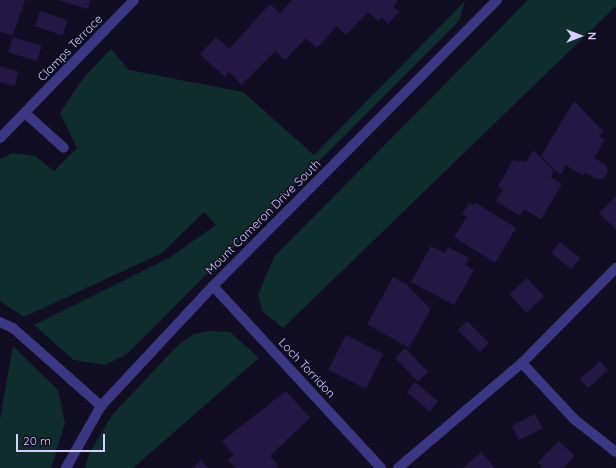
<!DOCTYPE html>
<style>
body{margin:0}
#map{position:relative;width:616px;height:468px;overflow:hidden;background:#110d23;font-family:Quicksand,sans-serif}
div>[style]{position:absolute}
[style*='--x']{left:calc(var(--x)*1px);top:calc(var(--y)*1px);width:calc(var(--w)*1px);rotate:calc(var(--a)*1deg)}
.green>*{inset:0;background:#102d2d}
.building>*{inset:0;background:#231844;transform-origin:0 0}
.lane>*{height:10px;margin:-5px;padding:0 5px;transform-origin:5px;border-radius:5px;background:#3c3783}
.street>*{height:10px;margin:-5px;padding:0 5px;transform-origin:5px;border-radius:5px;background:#3c3783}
span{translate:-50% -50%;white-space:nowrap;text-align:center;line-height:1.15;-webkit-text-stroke:3px #110d23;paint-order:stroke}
.street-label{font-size:12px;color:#d6ceff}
.north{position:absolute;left:560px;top:16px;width:40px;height:40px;-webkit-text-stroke:3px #110d23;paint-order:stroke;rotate:90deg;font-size:11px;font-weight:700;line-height:16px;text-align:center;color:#d6ceff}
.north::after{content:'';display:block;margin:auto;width:14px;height:18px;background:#d6ceff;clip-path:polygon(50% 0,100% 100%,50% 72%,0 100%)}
.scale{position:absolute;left:16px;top:434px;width:89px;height:18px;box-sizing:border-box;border:2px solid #d6ceff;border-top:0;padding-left:5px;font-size:12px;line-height:14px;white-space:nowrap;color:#d6ceff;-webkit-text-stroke:3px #110d23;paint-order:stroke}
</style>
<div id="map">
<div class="green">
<div style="clip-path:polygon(528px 0,616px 0,616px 6px,283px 328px,263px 312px,258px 295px,274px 257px)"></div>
<div style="clip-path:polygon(465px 1px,459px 21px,127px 354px,105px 365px,74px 360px,34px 325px,169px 258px,216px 225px,204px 212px,162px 253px,24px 317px,0 301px,0 159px,13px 153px,35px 156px,54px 171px,77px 148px,60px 113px,84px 77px,111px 49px,129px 70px,243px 92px,314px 155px)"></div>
<div style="clip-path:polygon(211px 331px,230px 332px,259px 358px,133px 468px,85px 468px,89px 454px,112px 415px,178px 345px,194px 334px)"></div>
<div style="clip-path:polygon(13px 346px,58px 390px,65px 423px,51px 468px,0 468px,0 419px)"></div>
</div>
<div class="building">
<div style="clip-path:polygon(0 0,25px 0,13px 35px,0 32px)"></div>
<div style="clip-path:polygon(57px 0,90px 0,88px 9px)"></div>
<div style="clip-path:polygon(292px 0,398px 0,393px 6px,399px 12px,388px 24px,382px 17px,378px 21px,368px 12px,346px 35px,337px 26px,317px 48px,306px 38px,285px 60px,275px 51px,242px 85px,229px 72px,225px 77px,200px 54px,216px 37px,229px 49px,270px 4px,280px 13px)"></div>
<div style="left:40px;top:11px;width:29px;height:16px;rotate:18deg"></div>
<div style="left:13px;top:37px;width:30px;height:16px;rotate:17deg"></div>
<div style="clip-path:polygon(0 66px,18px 72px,15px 86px,0 82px)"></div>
<div style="clip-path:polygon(574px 101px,603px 131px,599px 136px,605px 140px,594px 158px,606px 165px,608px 172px,604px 178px,597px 179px,585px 172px,583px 176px,566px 165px,560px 175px,541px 156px)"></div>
<div style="clip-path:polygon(533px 150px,554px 171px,551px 177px,562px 184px,541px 219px,524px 209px,520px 216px,496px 201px,503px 189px,498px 186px,513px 160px,526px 162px)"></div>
<div style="clip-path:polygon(616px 196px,616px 229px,599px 213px)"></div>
<div style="clip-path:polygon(469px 203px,474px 205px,476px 203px,516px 228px,495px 263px,454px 237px,467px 217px,462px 214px)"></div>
<div style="left:560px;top:242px;width:26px;height:14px;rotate:39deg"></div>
<div style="clip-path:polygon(431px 246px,445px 253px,448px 247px,469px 258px,465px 265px,474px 270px,454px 305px,411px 282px)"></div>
<div style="clip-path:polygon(393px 277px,406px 284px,431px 309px,409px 348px,367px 324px)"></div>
<div style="left:527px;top:278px;width:25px;height:24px;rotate:47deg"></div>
<div style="left:467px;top:321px;width:31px;height:13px;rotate:45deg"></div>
<div style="left:346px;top:335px;width:42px;height:39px;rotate:27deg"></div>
<div style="left:405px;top:348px;width:33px;height:14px;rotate:46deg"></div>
<div style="left:600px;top:361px;width:12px;height:27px;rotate:48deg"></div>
<div style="left:415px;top:382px;width:30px;height:13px;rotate:40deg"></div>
<div style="clip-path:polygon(286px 391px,310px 418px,270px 456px,278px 465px,275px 468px,235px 468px,228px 460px,234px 455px,222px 441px)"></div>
<div style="left:535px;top:414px;width:16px;height:26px;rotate:63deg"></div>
<div style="clip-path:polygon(559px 441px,575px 456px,563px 468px,543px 468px,538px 462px)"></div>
<div style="clip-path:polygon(481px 452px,495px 468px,463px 468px)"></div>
<div style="clip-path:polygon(201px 460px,208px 468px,192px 468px)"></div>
</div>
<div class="lane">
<div style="--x:0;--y:322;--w:14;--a:25"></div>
<div style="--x:13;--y:328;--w:118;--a:41.6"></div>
</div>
<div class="street">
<div style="--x:25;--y:113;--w:52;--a:41.9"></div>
<div style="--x:0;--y:138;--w:192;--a:-45.8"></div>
<div style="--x:213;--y:286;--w:248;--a:47.3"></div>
<div style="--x:522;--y:363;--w:76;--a:47.1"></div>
<div style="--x:574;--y:419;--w:53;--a:38.2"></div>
<div style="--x:66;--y:468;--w:71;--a:-60.6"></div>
<div style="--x:101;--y:406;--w:164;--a:-47"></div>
<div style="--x:213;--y:286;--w:403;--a:-45.2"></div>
<div style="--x:398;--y:468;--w:162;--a:-40.3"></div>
<div style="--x:522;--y:363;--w:134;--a:-45.3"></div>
</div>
<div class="street-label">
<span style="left:70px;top:48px;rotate:-46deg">Clamps Terrace</span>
<span style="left:263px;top:217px;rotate:-45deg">Mount Cameron Drive South</span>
<span style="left:307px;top:368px;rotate:47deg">Loch Torridon</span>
</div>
<div class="north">N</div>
<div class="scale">20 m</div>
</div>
